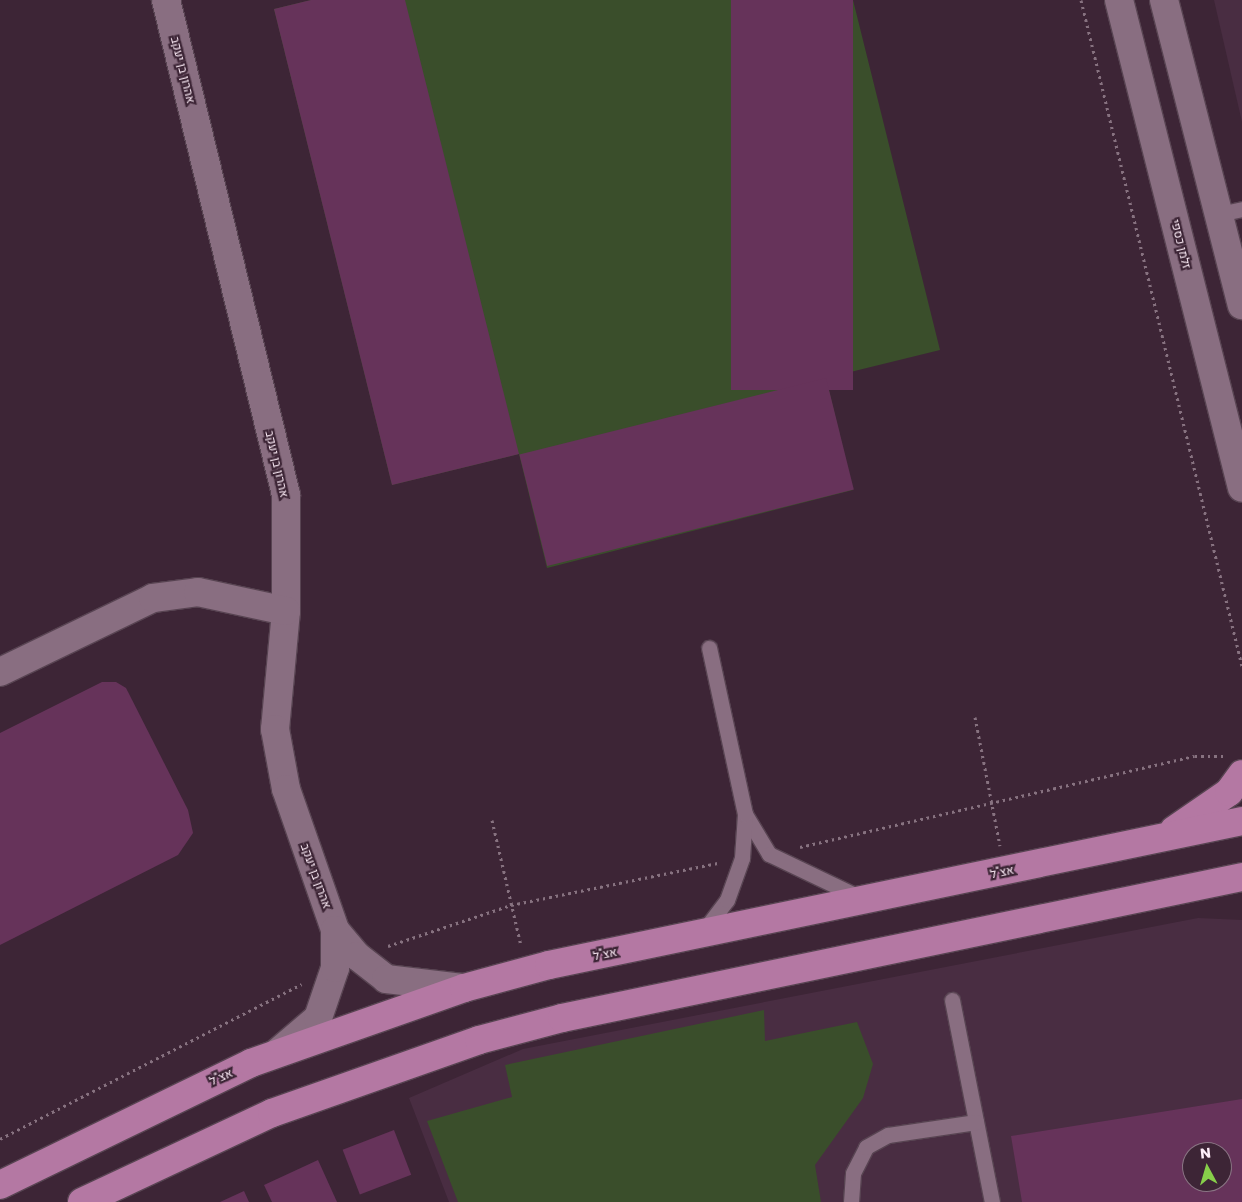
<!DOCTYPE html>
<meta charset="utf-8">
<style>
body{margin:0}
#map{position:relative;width:1242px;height:1202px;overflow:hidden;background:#3d2536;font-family:Poppins,Heebo,sans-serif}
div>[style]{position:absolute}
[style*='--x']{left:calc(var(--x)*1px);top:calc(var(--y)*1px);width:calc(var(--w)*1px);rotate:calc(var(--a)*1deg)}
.built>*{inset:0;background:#492d42}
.green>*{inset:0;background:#3a4e2b}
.building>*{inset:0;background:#66335a;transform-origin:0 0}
.path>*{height:3px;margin-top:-1.5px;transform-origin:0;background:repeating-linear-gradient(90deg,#877280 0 2.5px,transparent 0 6.5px)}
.roads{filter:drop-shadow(1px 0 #584452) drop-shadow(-1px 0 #584452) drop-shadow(0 1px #584452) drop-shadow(0 -1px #584452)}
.lane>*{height:15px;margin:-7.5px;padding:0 7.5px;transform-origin:7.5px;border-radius:7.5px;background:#896e81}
.street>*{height:28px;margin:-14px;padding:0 14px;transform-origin:14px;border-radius:14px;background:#896e81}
.secondary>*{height:28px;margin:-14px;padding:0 14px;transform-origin:14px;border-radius:14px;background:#896e81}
.primary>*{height:28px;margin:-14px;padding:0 14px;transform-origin:14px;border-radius:14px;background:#b478a3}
span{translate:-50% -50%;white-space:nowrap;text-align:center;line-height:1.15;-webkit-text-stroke:4.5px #3d2536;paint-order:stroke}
.street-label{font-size:12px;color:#feeef9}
.north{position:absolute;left:1182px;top:1142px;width:50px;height:50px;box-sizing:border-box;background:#3d2536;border:1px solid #8a7584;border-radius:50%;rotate:354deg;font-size:14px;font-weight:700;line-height:20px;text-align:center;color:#feeef9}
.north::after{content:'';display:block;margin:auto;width:18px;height:22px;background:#87cf4a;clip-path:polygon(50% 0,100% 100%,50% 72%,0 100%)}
</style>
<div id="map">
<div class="built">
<div style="clip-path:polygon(1214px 0,1242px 0,1242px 122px)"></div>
<div style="clip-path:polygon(evenodd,1198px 918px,1242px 920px,1242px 1202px,449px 1202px,409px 1098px,523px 1049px,1198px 918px,1192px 1152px,1222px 1152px,1222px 1182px,1192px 1182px,1192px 1152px)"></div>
</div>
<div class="green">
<div style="clip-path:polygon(311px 0,853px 0,940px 350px,826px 378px,853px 490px,547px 568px,519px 454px,392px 485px,274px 9px)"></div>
<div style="clip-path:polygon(764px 1010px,765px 1041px,857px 1022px,873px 1064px,863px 1098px,815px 1165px,821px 1202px,458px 1202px,427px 1121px,512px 1097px,505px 1065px)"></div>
</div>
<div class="building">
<div style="clip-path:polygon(311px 0,405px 0,519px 454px,392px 485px,274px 9px)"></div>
<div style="left:731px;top:0;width:122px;height:390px"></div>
<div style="left:826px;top:378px;width:115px;height:316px;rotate:76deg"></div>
<div style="clip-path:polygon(102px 682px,116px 682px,126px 688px,188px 810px,193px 833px,178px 855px,0 945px,0 733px)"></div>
<div style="clip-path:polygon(evenodd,1242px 1099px,1242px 1202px,1022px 1202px,1011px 1136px,1242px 1099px,1192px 1152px,1222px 1152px,1222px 1182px,1192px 1182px,1192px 1152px)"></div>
<div style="left:394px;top:1130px;width:48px;height:55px;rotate:69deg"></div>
<div style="clip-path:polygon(318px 1160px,337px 1202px,272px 1202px,264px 1185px)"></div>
<div style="clip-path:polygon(244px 1191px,249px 1202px,220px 1202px)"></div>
</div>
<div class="path">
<div style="--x:1081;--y:0;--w:685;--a:76.41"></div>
<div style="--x:975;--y:717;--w:131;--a:79"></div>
<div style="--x:492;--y:820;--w:129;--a:77"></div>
<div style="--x:800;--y:847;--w:405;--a:-13"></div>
<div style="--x:1195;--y:756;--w:29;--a:0"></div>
<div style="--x:388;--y:946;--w:130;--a:-18.4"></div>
<div style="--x:511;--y:905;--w:211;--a:-11.5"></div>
<div style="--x:0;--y:1139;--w:339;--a:-27.2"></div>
</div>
<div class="roads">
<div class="lane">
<div style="--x:1219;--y:214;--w:24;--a:-12"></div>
<div style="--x:745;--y:814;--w:47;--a:59"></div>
<div style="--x:769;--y:854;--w:102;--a:25.6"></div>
<div style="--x:702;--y:933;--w:41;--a:-52.9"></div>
<div style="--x:727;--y:900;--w:45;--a:-70.3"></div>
<div style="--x:742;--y:858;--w:44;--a:-86.1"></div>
<div style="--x:745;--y:814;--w:170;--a:-102.2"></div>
<div style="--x:952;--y:1000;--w:206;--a:78.8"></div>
<div style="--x:851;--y:1202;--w:29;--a:-86"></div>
<div style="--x:853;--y:1173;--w:29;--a:-63"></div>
<div style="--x:866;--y:1147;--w:25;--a:-29"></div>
<div style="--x:888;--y:1135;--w:89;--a:-8.4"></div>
</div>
<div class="street">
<div style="--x:166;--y:0;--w:509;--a:76.37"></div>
<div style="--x:286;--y:495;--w:116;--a:90"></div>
<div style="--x:286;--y:611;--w:119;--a:95.3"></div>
<div style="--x:275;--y:729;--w:61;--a:79.6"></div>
<div style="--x:286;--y:789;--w:149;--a:70.8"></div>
<div style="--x:335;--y:930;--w:34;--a:50"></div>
<div style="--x:357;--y:956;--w:37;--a:38"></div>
<div style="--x:386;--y:979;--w:79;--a:6.6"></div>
<div style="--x:0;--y:672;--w:170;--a:-25.8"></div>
<div style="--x:153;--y:598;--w:45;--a:-7.6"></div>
<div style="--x:198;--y:592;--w:90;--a:12.2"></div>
<div style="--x:277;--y:1053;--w:54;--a:-40.5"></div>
<div style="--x:318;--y:1018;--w:53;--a:-71.2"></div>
<div style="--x:335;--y:968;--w:38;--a:-90"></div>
</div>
<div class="secondary">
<div style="--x:1119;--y:0;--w:503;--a:75.85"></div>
<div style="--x:1164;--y:0;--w:315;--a:75.7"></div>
</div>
<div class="primary">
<div style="--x:1174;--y:830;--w:67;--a:-34.6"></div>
<div style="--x:1229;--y:792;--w:22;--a:-54"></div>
<div style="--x:0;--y:1185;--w:279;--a:-25.9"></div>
<div style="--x:251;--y:1063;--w:226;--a:-19.4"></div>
<div style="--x:464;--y:988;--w:88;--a:-15.1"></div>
<div style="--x:549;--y:965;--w:708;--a:-11.74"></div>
<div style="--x:82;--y:1202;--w:210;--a:-25.1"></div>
<div style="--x:272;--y:1113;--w:219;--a:-19.4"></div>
<div style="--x:479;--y:1040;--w:86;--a:-14.8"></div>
<div style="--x:562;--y:1018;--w:694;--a:-11.71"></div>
</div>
</div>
<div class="street-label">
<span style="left:183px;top:70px;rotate:76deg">אהרון בן יעקב</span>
<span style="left:1181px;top:244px;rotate:76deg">זלמן כספי</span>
<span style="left:277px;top:464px;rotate:77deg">אהרון בן יעקב</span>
<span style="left:1002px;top:872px;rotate:-12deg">אצ"ל</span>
<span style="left:316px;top:876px;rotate:70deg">אהרון בן יעקב</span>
<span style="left:605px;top:954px;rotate:-11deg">אצ"ל</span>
<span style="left:221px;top:1077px;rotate:-24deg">אצ"ל</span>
</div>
<div class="north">N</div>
</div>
